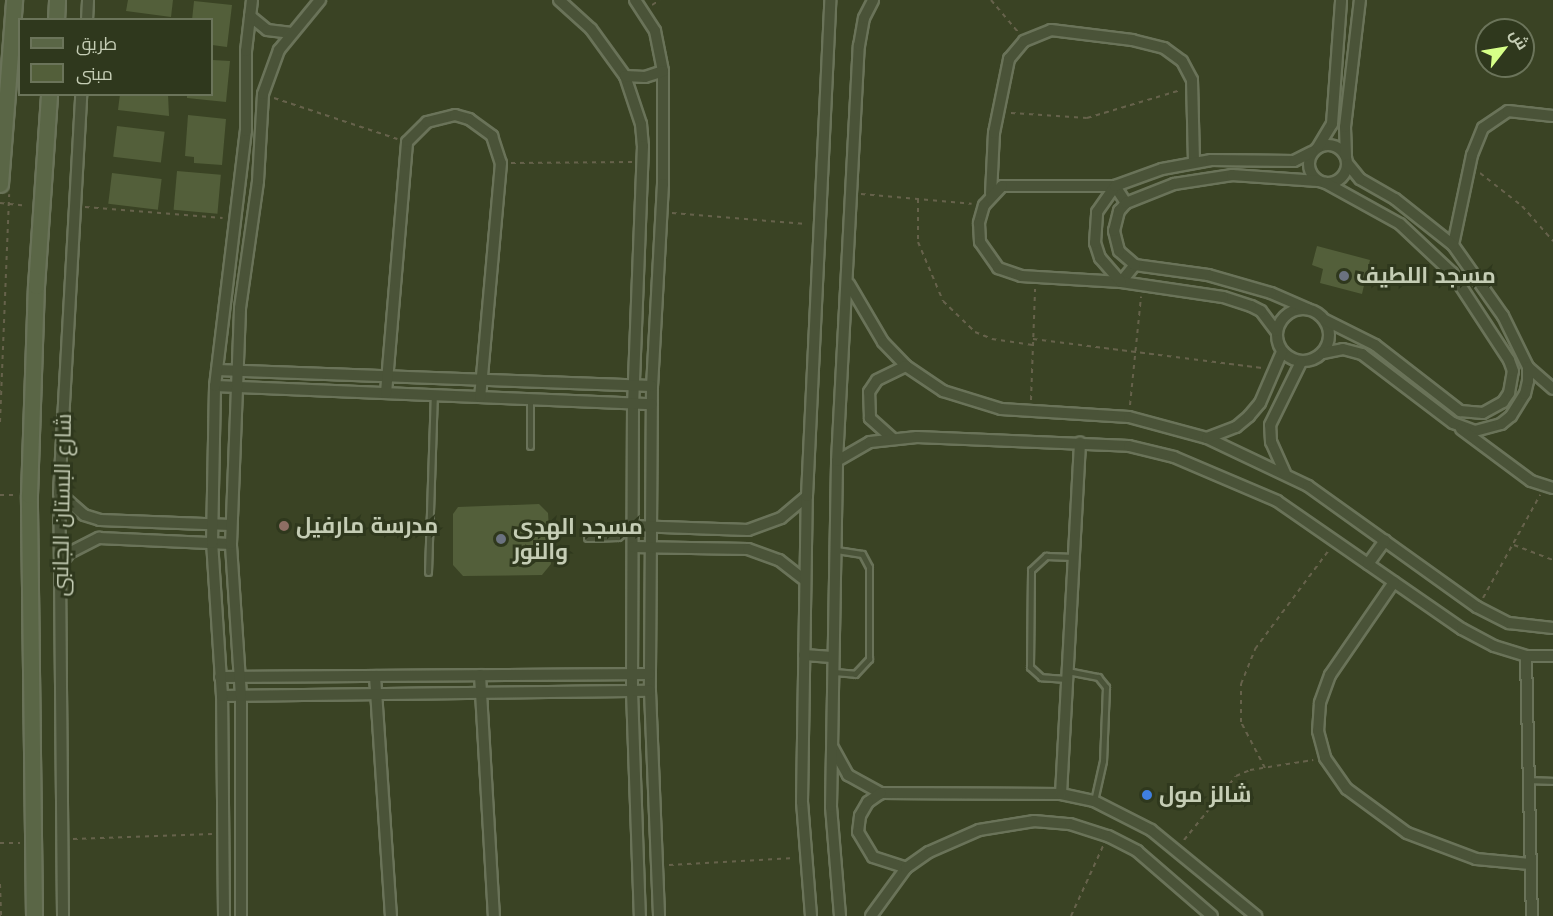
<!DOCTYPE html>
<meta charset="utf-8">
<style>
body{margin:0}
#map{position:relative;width:1553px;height:916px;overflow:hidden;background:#3a4324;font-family:Jost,Cairo,sans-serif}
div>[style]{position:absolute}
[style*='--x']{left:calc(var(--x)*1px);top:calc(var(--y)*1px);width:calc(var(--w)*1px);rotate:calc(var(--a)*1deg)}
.building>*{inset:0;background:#535f3a;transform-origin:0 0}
.path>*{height:2px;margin-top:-1px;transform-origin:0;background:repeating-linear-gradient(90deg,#66624b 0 4.5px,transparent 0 9px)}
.roads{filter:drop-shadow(2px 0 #6a7359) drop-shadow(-2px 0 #6a7359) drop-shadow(0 2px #6a7359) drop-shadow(0 -2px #6a7359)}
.lane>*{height:5px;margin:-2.5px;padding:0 2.5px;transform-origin:2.5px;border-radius:2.5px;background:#4a5338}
.street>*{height:10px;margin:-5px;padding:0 5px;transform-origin:5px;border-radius:5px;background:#4a5338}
.street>.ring{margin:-5px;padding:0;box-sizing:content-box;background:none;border:10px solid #4a5338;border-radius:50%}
.secondary>*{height:15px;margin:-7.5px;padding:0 7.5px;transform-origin:7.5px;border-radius:7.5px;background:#5a6646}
.dots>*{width:16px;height:16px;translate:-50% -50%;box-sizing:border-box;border:3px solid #2f381d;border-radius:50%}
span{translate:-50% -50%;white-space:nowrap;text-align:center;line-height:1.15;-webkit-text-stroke:6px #2f381d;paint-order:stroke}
.poi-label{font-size:22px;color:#c5cdb5;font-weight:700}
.left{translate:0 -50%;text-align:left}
.street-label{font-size:22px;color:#c5cdb5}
.legend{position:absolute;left:18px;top:18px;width:195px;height:78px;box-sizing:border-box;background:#2f381d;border:2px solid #6b745a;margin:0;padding:8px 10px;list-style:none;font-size:18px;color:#c5cdb5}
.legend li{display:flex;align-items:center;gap:12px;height:30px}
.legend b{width:30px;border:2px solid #6b745a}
.north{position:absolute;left:1475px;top:18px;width:60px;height:60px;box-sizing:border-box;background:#2f381d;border:2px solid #6b745a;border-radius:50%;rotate:59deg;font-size:16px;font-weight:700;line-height:24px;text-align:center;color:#c5cdb5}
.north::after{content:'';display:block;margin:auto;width:21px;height:27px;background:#d6ff88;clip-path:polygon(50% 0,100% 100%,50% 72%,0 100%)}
</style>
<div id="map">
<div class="building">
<div style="clip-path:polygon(128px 0,173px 0,171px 17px,126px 11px)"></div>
<div style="clip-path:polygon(194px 1px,232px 5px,227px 47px,212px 45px,212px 20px,192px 20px)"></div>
<div style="clip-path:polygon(212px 60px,230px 61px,226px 102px,187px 98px,187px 94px,212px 94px)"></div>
<div style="clip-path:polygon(120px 94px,168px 94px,169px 116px,118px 110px)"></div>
<div style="clip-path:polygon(188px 115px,226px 119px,222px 165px,194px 163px,194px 157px,185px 156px)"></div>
<div style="left:117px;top:126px;width:48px;height:31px;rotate:7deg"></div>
<div style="left:177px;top:171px;width:44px;height:39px;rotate:5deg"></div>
<div style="left:112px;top:173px;width:50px;height:31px;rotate:7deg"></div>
<div style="clip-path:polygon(1317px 246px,1370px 260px,1362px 294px,1320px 283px,1323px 269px,1312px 265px)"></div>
<div style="clip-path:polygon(539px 504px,548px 513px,551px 564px,542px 575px,463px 576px,453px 565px,453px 514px,458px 507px)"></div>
</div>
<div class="path">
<div style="--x:991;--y:0;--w:42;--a:49.8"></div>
<div style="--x:652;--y:5;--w:9;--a:-32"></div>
<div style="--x:274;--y:98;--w:130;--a:18.4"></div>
<div style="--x:1011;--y:113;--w:76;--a:3.8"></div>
<div style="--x:1087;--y:118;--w:98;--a:-16.6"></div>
<div style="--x:511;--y:163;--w:121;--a:-0.5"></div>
<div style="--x:1480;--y:173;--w:53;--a:38.2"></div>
<div style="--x:1522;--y:206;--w:47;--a:48.5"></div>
<div style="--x:861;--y:194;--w:111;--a:5.1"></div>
<div style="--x:918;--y:199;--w:43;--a:90"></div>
<div style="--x:918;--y:242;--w:64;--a:67"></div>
<div style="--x:943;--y:301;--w:45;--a:44.1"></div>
<div style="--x:975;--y:332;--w:18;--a:22"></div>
<div style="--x:992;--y:339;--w:41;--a:8.3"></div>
<div style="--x:0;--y:203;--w:27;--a:6"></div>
<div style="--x:85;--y:207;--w:138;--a:4.6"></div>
<div style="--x:672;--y:213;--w:135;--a:4.7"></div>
<div style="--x:1033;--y:339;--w:231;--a:7.2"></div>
<div style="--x:1031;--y:400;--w:111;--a:-87.9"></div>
<div style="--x:1130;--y:405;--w:109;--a:-84.2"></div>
<div style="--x:0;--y:422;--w:228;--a:-87.7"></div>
<div style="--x:0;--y:495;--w:15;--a:0"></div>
<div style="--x:1514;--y:545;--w:42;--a:21"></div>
<div style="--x:1483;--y:598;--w:118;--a:-61"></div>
<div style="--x:1265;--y:768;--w:52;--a:-117.6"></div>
<div style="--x:1241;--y:722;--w:38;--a:-90"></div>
<div style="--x:1241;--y:684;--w:38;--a:-68"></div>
<div style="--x:1255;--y:649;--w:124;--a:-53.2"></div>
<div style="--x:73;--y:839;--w:139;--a:-2.1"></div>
<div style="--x:1184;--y:840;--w:82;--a:-50.9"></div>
<div style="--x:1236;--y:776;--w:15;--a:-23"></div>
<div style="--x:1250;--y:770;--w:64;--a:-9"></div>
<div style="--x:0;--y:843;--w:20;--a:0"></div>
<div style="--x:669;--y:865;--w:126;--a:-3.2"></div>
<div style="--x:0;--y:884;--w:32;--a:88"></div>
<div style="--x:1071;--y:916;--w:77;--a:-65.4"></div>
</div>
<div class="roads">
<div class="lane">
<div style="--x:530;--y:446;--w:47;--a:-90"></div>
<div style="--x:587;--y:538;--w:31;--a:-2"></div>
<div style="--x:618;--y:537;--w:19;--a:-36"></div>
<div style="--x:428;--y:572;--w:177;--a:-88.1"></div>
<div style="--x:1067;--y:671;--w:32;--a:11"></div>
<div style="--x:1098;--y:677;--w:13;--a:51"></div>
<div style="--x:1106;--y:687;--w:74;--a:92.3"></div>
<div style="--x:1103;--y:761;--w:41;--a:102.7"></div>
<div style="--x:834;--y:672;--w:21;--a:5"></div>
<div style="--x:855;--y:674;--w:21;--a:-47"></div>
<div style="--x:869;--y:659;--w:92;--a:-90"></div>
<div style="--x:869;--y:567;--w:15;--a:-118"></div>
<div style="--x:862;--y:554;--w:26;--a:-171"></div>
<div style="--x:1067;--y:679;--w:26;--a:-176"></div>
<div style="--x:1041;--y:677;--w:15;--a:-138"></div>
<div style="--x:1030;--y:667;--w:97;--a:-89.4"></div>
<div style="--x:1031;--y:570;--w:21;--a:-43"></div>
<div style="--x:1046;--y:556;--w:28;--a:2"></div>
<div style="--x:1529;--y:780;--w:24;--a:2"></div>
</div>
<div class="street">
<div style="--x:559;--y:0;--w:43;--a:42.2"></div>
<div style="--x:591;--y:29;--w:58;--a:54.1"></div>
<div style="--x:625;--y:76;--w:51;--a:71.6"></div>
<div style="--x:641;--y:124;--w:22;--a:85"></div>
<div style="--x:643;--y:146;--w:257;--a:92.2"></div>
<div style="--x:633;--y:403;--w:288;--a:90.2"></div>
<div style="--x:632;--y:691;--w:225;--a:88"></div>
<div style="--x:635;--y:0;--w:37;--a:57"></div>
<div style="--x:655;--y:31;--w:41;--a:78.7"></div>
<div style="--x:663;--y:71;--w:113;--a:90"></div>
<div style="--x:663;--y:184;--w:202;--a:93.1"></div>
<div style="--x:652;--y:386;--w:305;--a:90.4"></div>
<div style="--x:650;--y:691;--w:225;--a:87.7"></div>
<div style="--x:250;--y:16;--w:22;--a:39"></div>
<div style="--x:267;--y:30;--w:23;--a:7"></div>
<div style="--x:87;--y:20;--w:20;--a:-87"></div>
<div style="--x:625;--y:76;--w:20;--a:3"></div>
<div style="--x:645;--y:77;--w:19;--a:-18"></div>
<div class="ring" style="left:1309px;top:145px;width:28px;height:28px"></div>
<div style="--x:1318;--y:147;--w:27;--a:-59"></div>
<div style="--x:1332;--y:124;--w:124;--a:-85.8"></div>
<div style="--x:1346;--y:156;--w:29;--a:-92"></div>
<div style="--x:1345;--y:127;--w:128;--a:-83.3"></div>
<div style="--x:991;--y:194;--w:61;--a:-87.2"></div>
<div style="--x:994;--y:133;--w:76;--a:-78.5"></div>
<div style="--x:1009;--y:59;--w:23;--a:-50"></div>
<div style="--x:1024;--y:41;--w:29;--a:-22"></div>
<div style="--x:1051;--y:30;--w:82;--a:7"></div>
<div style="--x:1132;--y:40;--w:33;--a:14"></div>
<div style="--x:1164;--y:48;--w:22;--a:36"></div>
<div style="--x:1182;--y:61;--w:21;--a:62"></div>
<div style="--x:1192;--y:80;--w:81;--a:88.6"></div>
<div style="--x:1126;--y:203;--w:20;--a:-123"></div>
<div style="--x:1115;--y:186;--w:113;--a:180"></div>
<div style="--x:1002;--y:186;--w:26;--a:133"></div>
<div style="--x:984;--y:205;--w:19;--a:106"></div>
<div style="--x:979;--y:223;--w:19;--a:87"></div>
<div style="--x:980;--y:242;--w:32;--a:55"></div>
<div style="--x:998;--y:268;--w:24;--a:19"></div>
<div style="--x:1021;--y:276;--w:100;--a:3.4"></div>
<div style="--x:1121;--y:282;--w:22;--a:-51"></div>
<div style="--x:1453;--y:245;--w:92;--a:-78.1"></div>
<div style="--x:1472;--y:155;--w:29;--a:-68"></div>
<div style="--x:1483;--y:128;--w:30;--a:-34"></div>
<div style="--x:1508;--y:111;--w:45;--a:6.3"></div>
<div style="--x:849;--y:284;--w:67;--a:59.6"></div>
<div style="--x:883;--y:342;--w:33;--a:46"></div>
<div style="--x:906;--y:366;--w:45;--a:34"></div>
<div style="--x:943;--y:391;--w:61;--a:17.2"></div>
<div style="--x:1001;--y:409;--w:128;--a:3.6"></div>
<div style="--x:1129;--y:417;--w:81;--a:15.1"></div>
<div style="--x:1207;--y:438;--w:112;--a:25.4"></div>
<div style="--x:1308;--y:486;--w:208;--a:35.6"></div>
<div style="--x:1477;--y:607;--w:36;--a:27"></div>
<div style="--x:1509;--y:623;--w:44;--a:6.5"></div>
<div class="ring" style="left:1277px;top:309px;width:42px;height:42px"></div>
<div style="--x:1308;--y:309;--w:40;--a:-156.6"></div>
<div style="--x:1271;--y:293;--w:66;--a:-164.1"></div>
<div style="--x:1208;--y:275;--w:74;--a:-172.2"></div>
<div style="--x:1135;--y:265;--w:21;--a:-139"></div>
<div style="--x:1119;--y:251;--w:21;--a:-104"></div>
<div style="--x:1114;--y:231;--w:21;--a:-76"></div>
<div style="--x:1119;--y:211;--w:11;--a:-49"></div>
<div style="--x:1126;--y:203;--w:52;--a:-21.6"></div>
<div style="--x:1174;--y:184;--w:59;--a:-8.8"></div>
<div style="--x:1232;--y:175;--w:86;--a:4"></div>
<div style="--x:1325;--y:320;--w:56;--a:26.6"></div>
<div style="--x:1375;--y:345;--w:108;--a:37.8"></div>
<div style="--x:1460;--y:411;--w:23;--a:5"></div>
<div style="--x:1483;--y:413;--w:23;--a:-29"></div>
<div style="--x:1503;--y:402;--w:11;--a:-56"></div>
<div style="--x:1509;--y:393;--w:22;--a:-80"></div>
<div style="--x:1513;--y:371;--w:12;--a:-110"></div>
<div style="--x:1509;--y:360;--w:104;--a:-123.2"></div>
<div style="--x:1452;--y:273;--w:71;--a:-136.7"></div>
<div style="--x:1400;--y:224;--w:85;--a:-151"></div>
<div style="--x:1276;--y:331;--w:25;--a:-127"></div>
<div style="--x:1261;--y:311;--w:11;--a:-153"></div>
<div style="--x:1251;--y:306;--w:29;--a:-162"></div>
<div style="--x:1223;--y:297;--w:103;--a:-171.6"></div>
<div style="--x:1121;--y:282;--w:32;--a:-131"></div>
<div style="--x:1100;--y:258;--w:16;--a:-108"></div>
<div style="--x:1095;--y:243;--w:31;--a:-86"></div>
<div style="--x:1097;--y:212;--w:32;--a:-55"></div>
<div style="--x:1115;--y:186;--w:50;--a:-19.9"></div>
<div style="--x:1162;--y:169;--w:50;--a:-10.4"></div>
<div style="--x:1211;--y:160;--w:83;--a:0.7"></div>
<div style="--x:1294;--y:161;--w:20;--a:-27"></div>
<div style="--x:1323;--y:353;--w:20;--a:-11"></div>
<div style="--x:1343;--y:349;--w:20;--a:15"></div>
<div style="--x:1362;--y:354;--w:114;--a:37.2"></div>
<div style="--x:1453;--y:423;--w:23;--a:20"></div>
<div style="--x:1475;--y:431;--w:27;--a:-15"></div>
<div style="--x:1501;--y:424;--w:13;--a:-39"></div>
<div style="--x:1511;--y:416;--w:26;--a:-58"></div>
<div style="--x:1525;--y:394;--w:13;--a:-77"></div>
<div style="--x:1528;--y:381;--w:14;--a:-90"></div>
<div style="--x:1528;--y:367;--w:57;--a:-116.1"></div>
<div style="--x:1503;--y:316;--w:87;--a:-125.2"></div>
<div style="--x:1453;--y:245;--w:74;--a:-141.6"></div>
<div style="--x:1395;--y:199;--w:40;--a:-150.3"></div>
<div style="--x:1360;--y:179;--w:19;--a:-129"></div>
<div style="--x:1528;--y:367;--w:33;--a:41"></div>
<div style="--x:217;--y:370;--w:435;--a:2.1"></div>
<div style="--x:215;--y:386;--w:437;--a:2.4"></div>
<div style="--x:386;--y:393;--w:252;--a:-85.2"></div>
<div style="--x:407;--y:142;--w:28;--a:-45"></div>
<div style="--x:427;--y:122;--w:29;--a:-14"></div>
<div style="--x:455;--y:115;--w:15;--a:16"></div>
<div style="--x:469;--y:119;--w:29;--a:36"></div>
<div style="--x:492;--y:136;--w:28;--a:72"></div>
<div style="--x:501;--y:163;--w:235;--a:95.1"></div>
<div style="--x:1461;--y:429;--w:87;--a:36.6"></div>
<div style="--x:1531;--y:481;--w:23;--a:18"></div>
<div style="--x:892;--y:438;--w:30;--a:-138"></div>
<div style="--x:870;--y:418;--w:26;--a:-92"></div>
<div style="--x:869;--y:392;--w:14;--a:-56"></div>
<div style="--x:877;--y:380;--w:32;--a:-26"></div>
<div style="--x:1207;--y:438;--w:31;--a:-21"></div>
<div style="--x:1236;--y:427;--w:17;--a:-40"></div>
<div style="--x:1249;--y:416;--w:17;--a:-50"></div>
<div style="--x:1260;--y:403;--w:56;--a:-66.7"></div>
<div style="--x:837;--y:461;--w:38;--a:-30"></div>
<div style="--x:870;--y:442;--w:47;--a:-6.1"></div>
<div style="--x:917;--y:437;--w:212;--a:2.4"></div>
<div style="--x:1129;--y:446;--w:46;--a:13.7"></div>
<div style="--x:1174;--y:457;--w:112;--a:23.1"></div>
<div style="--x:1277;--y:501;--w:225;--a:34.7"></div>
<div style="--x:1462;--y:629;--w:36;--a:28"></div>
<div style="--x:1494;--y:646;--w:34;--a:17"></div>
<div style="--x:1526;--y:656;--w:27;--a:0"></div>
<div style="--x:1285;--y:473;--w:34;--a:-114"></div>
<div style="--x:1271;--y:442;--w:17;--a:-93"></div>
<div style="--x:1270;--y:425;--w:70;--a:-63.8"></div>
<div style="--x:59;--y:493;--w:33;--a:41"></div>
<div style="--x:84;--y:515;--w:17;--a:17"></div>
<div style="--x:100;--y:520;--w:131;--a:2.2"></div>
<div style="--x:633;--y:526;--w:115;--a:2"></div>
<div style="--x:748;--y:530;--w:35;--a:-20"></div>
<div style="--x:781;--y:518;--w:34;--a:-40"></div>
<div style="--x:633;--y:547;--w:115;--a:1"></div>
<div style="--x:748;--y:549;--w:33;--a:20"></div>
<div style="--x:779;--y:560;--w:33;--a:38"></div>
<div style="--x:1368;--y:564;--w:29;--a:-54"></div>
<div style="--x:59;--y:566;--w:16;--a:-52"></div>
<div style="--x:69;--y:553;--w:34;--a:-27"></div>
<div style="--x:99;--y:538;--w:132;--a:2.6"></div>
<div style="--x:1394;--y:582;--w:113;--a:124.5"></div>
<div style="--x:1330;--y:675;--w:30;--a:110"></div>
<div style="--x:1320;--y:703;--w:28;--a:94"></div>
<div style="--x:1318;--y:731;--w:28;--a:75"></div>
<div style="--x:1325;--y:758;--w:38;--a:55"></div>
<div style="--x:1347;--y:789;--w:74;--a:36.3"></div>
<div style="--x:1407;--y:833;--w:74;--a:20.6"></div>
<div style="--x:1476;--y:859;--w:54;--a:5.3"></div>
<div style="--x:804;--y:655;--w:28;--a:4"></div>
<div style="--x:1526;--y:656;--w:260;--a:88.7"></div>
<div style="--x:480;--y:675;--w:241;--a:86.7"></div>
<div style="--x:375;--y:676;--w:241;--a:86.2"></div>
<div style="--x:220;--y:677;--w:430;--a:-0.4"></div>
<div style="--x:222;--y:696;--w:428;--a:-0.7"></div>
<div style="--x:833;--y:748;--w:31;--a:61"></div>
<div style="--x:848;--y:775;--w:38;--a:29"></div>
<div style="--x:881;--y:793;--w:180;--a:0.3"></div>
<div style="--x:1061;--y:794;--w:34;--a:12"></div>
<div style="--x:1094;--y:801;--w:64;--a:27"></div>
<div style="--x:1151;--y:830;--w:136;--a:39.3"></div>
<div style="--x:881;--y:793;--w:16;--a:145"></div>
<div style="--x:868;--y:802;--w:16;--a:120"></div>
<div style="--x:860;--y:816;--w:16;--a:97"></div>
<div style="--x:858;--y:832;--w:29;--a:59"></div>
<div style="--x:873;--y:857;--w:35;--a:18"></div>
<div style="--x:1061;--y:794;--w:352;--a:-86.9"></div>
<div style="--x:63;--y:916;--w:423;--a:-90.5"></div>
<div style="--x:59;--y:493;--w:400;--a:-86.8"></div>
<div style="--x:224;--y:916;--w:220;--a:-90.5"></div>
<div style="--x:222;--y:696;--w:153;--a:-93.7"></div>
<div style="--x:212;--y:543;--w:157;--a:-88.9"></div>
<div style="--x:215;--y:386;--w:257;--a:-83.1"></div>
<div style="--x:246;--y:131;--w:80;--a:-90"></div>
<div style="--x:246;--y:51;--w:51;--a:-83.3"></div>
<div style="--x:241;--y:916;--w:220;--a:-90"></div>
<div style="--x:241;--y:696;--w:152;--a:-93.8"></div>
<div style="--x:231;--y:544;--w:236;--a:-87.8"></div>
<div style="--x:240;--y:308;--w:128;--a:-81.9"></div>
<div style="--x:258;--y:181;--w:87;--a:-86.7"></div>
<div style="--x:263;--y:94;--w:47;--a:-70"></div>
<div style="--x:279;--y:50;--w:65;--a:-50.6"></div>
<div style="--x:811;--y:916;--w:114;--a:-94.5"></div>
<div style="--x:802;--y:802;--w:306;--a:-89.1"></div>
<div style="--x:807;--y:496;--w:497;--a:-87.3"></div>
<div style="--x:840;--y:916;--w:109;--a:-94.7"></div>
<div style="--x:831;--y:807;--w:346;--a:-89"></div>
<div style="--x:837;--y:461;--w:416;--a:-87"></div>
<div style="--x:859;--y:46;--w:28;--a:-80"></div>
<div style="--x:864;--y:18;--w:20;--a:-63"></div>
<div style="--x:871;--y:916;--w:59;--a:-53.9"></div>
<div style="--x:906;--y:868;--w:28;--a:-35"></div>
<div style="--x:929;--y:852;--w:55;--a:-23.7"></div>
<div style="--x:979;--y:830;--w:56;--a:-9.3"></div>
<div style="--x:1034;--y:821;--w:36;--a:5"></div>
<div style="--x:1070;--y:824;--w:40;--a:18"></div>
<div style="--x:1108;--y:836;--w:33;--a:27"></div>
<div style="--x:1137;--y:851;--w:99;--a:40.9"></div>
</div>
<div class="secondary">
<div style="--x:56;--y:20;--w:20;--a:-87"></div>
<div style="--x:0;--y:184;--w:185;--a:-85.6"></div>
<div style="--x:34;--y:916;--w:421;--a:-90.7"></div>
<div style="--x:29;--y:495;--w:209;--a:-88.1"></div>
<div style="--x:36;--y:286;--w:192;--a:-86.1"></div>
</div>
</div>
<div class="dots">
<div style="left:1344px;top:276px;background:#6b7280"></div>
<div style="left:284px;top:526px;background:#8d6e63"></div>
<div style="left:501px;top:539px;background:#6b7280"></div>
<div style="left:1147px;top:795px;background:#3f7fe0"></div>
</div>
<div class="poi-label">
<span class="left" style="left:1356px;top:276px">مسجد اللطيف</span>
<span class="left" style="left:296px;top:526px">مدرسة مارفيل</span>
<span class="left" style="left:513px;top:539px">مسجد الهدى<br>والنور</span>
<span class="left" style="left:1159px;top:795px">شالز مول</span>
</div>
<div class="street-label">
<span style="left:62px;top:505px;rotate:-89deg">شارع البستان الجانبى</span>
</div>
<ul class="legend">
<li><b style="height:8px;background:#5a6646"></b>طريق</li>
<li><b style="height:16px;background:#535f3a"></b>مبنى</li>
</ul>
<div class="north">ش</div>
</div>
